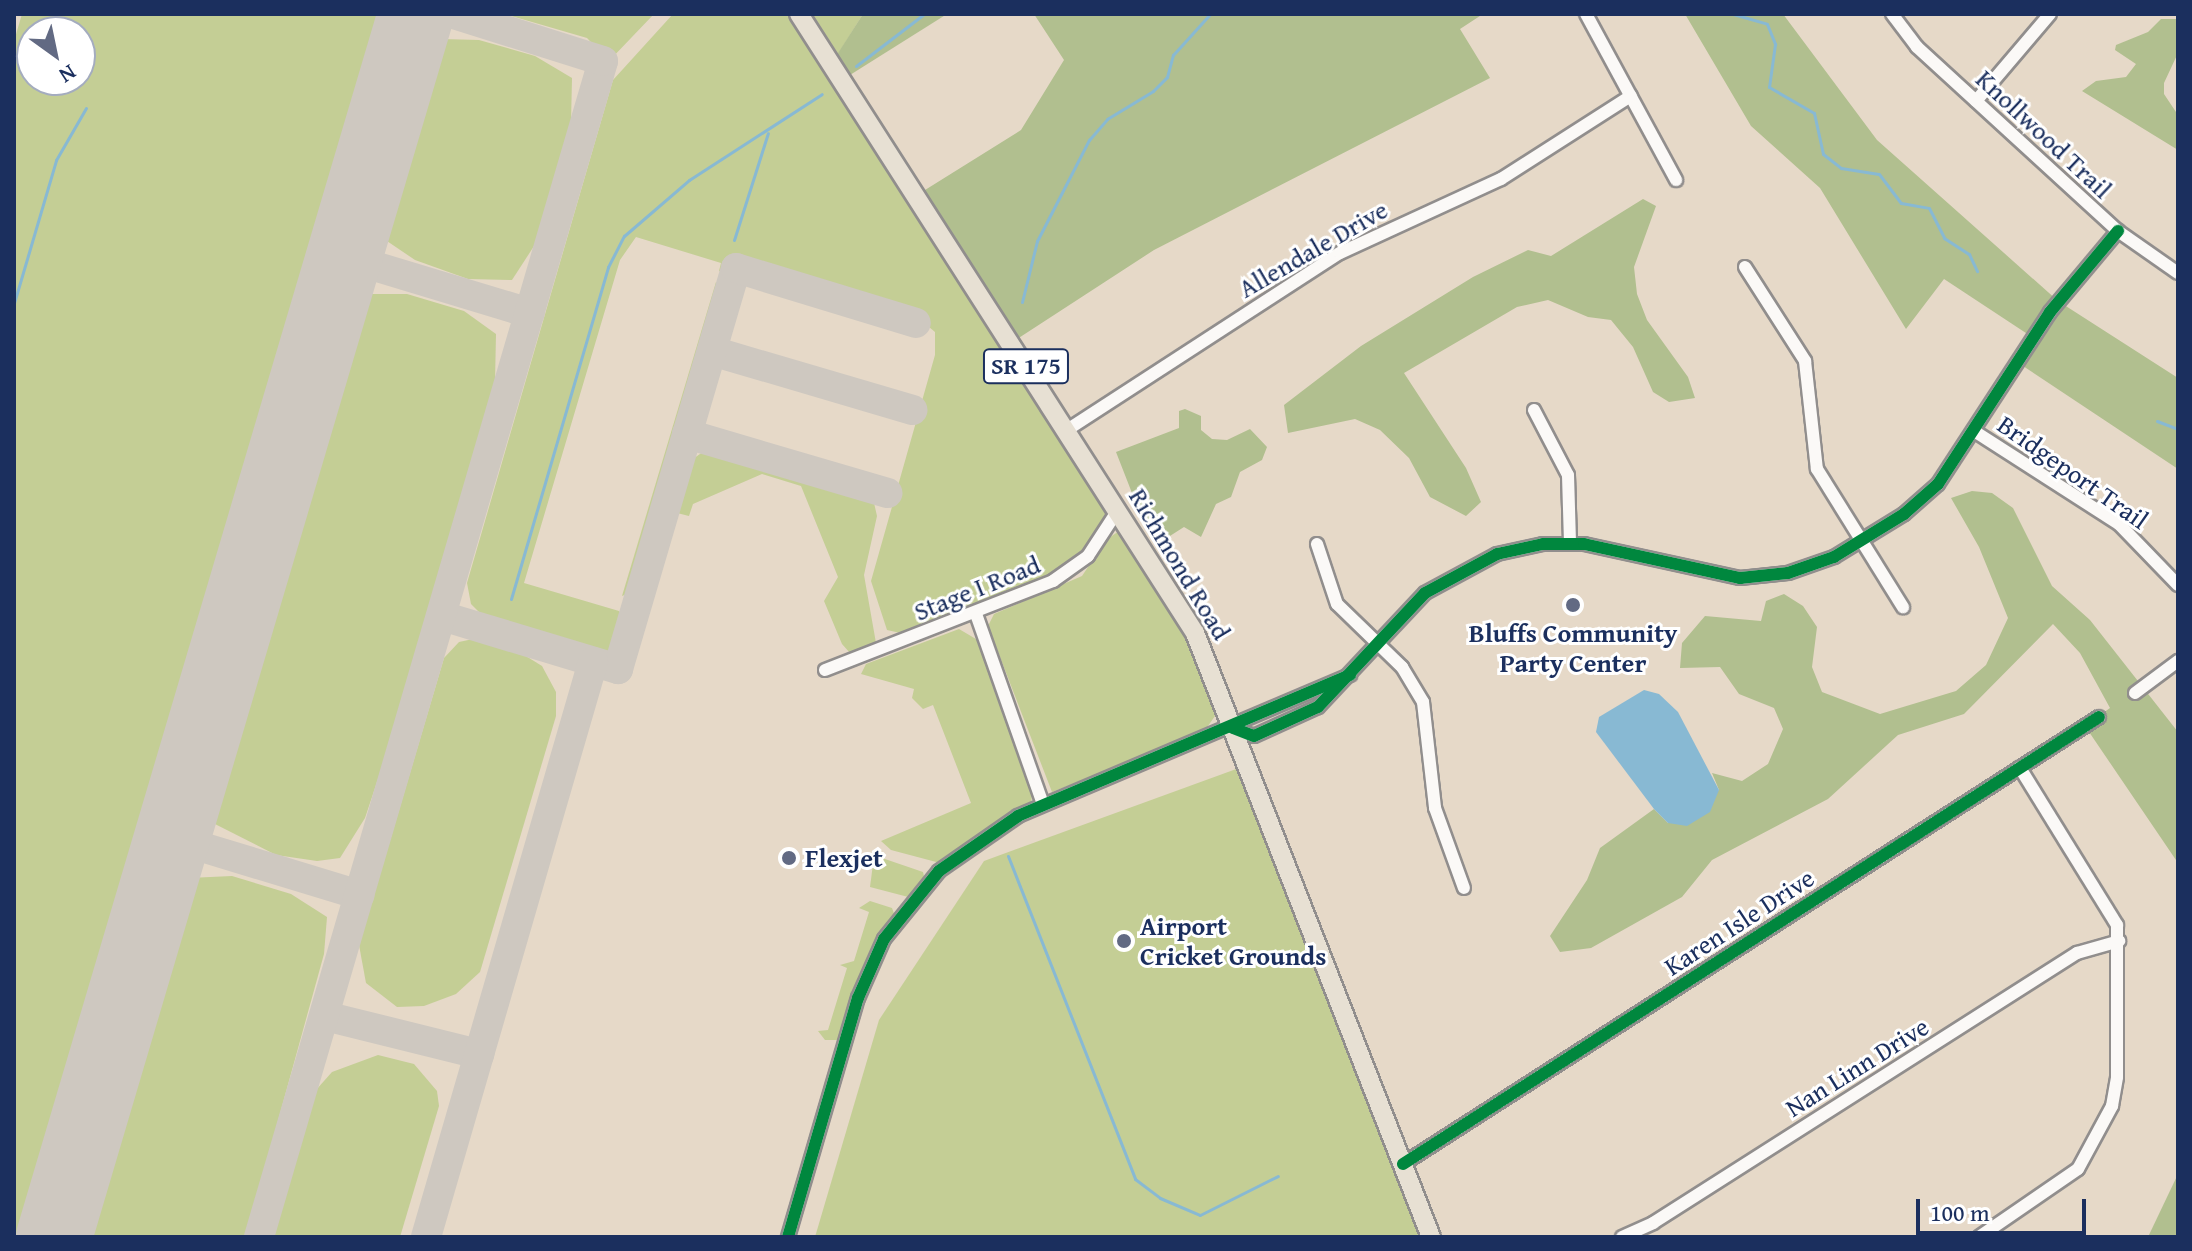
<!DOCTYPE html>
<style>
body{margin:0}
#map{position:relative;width:2192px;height:1251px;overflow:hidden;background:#e6d9c8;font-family:"Gentium Book Plus",serif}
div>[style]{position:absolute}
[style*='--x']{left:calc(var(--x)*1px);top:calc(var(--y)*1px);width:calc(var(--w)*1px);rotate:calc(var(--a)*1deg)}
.green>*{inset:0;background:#c4ce95}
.forest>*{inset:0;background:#b1bf8f}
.water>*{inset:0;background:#88b9d3}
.stream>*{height:3px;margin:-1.5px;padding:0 1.5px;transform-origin:1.5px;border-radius:1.5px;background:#88b9d3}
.taxiway>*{height:30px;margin:-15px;padding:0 15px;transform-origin:15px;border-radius:15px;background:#cec8c0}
.runway>*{height:76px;margin:-38px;padding:0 38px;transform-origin:38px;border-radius:38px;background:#cec8c0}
.roads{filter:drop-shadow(2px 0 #918e8d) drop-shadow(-2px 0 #918e8d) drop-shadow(0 2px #918e8d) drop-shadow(0 -2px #918e8d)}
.street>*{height:12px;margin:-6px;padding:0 6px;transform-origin:6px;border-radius:6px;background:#fbf9f7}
.primary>*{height:18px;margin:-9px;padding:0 9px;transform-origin:9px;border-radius:9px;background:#e7e0d3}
.cycleway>*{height:12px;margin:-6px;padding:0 6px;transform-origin:6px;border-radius:6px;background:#00873e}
.dots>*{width:22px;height:22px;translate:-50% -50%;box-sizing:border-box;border:4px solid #fff;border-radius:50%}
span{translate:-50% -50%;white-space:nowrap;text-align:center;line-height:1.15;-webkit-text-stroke:6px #fff;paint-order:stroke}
.shield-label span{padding:2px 6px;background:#fff;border:2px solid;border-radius:6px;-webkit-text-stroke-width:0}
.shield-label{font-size:24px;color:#1b2f5e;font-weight:700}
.street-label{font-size:26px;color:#1b2f5e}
.poi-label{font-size:26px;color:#1b2f5e;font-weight:700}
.left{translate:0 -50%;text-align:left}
.frame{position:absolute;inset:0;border:16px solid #1b2f5e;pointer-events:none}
.north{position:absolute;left:16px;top:16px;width:80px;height:80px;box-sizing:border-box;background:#fff;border:2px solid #a4acbf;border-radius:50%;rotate:147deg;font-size:22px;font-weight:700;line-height:32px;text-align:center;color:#1b2f5e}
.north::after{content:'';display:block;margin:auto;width:28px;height:36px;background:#626a83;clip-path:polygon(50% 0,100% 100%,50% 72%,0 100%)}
.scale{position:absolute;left:1916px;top:1199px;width:170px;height:36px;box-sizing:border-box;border:4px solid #1b2f5e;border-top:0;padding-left:10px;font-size:24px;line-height:28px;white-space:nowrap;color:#1b2f5e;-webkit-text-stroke:6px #fff;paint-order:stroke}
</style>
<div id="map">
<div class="green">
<div style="clip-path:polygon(evenodd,22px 14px,390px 14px,28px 1237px,14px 1237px,14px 41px,22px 14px,32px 32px,80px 32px,80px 80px,32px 80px,32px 32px)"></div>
<div style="clip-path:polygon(505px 14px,654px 14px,609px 61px,587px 38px)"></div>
<div style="clip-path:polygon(673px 14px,789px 14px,1104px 501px,1106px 514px,1100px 530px,1069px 568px,905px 634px,887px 630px,871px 581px,935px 355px,935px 332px,917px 317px,735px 266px,728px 275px,719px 271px,721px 263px,636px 237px,620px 260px,524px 583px,619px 611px,626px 625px,618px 650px,606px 651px,480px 613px,471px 604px,467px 583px,613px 80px)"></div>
<div style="clip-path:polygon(812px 14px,863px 14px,838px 54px)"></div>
<div style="clip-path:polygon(442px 39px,479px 40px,535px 56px,572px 78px,571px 123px,553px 190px,536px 243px,512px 280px,468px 279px,415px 260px,381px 237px,435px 44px)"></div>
<div style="clip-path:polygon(716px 282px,723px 295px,636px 590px,622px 596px)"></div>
<div style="clip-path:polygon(364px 294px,407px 294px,464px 311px,496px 334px,495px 382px,412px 677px,365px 818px,340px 858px,317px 861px,276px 855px,209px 821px)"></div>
<div style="clip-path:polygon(707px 449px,872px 494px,877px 516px,864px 575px,876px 643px,850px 653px,842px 644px,824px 601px,838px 577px,801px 486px,762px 474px,693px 504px,689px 516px,669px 511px,683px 466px)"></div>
<div style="clip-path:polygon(1119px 531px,1194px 649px,1215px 716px,1203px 733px,1052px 792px,988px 626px,994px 614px,1082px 576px,1106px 540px)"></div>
<div style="clip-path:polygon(959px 629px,981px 642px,1032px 796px,1031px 803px,940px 863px,891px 850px,881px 841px,971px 803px,933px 705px,923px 709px,912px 698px,914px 689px,861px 674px,866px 664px)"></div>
<div style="clip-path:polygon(473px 639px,521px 653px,542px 666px,556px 692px,556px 716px,480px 972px,456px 994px,424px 1006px,397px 1007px,366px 983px,359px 945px,444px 658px,459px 642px)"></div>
<div style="clip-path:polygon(1239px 768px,1431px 1237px,815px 1237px,879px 1020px,984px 861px)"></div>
<div style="clip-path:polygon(882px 858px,923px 872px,925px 880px,912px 898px,870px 887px,873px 864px)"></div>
<div style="clip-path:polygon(232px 876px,291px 894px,327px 917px,324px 954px,246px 1237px,84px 1237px,189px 878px)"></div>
<div style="clip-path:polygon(870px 901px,892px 908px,896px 919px,843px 1040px,825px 1040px,818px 1031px,828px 1030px,847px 968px,840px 965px,854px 961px,869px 912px,859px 908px)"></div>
<div style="clip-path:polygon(378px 1055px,414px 1064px,437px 1091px,439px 1106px,400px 1237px,272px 1237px,316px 1090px,332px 1072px)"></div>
</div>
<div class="forest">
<div style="clip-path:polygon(863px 14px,947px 14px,842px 80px,831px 64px)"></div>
<div style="clip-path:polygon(1034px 14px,1483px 14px,1460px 29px,1490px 78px,1154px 250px,1011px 343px,917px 195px,1021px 130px,1064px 60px)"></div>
<div style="clip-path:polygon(1685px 14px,1783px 14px,1877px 140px,2058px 301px,2178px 378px,2178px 469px,2017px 362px,2032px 337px,1944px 279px,1906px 329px,1820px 188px,1751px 126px)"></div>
<div style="clip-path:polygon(2161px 19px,2178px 19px,2178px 53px,2164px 83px,2164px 94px,2178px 115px,2178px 150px,2082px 91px,2096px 81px,2126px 77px,2136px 64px,2115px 50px,2116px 45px,2148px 32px)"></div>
<div style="clip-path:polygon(1643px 199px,1656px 206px,1634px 267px,1637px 294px,1647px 320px,1688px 377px,1695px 398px,1669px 402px,1653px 392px,1633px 347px,1611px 320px,1588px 317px,1548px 300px,1517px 307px,1404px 373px,1466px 468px,1481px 502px,1466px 516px,1430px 497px,1409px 458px,1380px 430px,1355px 419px,1288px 433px,1284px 405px,1361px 346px,1473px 277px,1528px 250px,1551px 256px)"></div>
<div style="clip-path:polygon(1185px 409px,1201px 416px,1201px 430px,1212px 439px,1227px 440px,1250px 429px,1267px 447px,1262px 460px,1240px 472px,1231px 497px,1216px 504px,1201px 537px,1184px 527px,1162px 541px,1148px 534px,1116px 452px,1179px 428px,1179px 411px)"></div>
<div style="clip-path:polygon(1972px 491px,1992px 493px,2013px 508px,2052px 586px,2090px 620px,2178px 732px,2178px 863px,2085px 726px,2110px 708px,2080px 653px,2053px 624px,1964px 714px,1898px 735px,1828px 799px,1712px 860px,1682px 897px,1591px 948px,1560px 952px,1550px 936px,1587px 880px,1600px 848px,1654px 809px,1668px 823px,1719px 790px,1712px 773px,1742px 781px,1768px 764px,1783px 729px,1774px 708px,1739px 694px,1720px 667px,1680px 668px,1682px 643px,1705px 616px,1761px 621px,1766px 601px,1784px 594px,1803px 606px,1817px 627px,1812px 667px,1822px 692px,1880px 714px,1956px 691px,1986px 665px,2008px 618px,1979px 547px,1951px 498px)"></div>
<div style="clip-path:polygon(2178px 1174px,2178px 1237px,2148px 1237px)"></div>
</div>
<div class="water">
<div style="clip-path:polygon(1644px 690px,1659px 694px,1678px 712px,1719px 790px,1710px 812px,1687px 826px,1668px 823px,1654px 809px,1596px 732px,1599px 717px)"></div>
</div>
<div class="stream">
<div style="--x:1733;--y:14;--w:35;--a:16"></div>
<div style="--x:1767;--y:24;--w:22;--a:68"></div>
<div style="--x:1775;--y:44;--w:43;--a:97.9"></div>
<div style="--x:1769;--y:87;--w:52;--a:30"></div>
<div style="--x:1814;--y:113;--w:42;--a:77.6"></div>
<div style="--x:1823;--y:154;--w:23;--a:38"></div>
<div style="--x:1841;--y:168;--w:38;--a:9"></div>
<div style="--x:1879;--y:174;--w:36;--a:53"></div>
<div style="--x:1901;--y:203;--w:28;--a:10"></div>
<div style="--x:1929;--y:208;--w:34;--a:63"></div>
<div style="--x:1944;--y:238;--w:30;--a:33"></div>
<div style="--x:1969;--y:254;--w:19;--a:65"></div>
<div style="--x:856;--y:66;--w:86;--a:-37.4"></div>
<div style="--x:734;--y:240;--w:112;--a:-72.4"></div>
<div style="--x:1022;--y:302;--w:63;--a:-76.2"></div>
<div style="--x:1037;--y:241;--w:114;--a:-62.8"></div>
<div style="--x:1089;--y:140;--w:28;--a:-49"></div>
<div style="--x:1107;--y:119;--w:54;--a:-31.3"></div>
<div style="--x:1153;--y:91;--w:20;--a:-45"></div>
<div style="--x:1167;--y:77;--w:23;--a:-75"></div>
<div style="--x:1173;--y:55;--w:55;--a:-47.9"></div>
<div style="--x:14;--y:303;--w:149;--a:-73.6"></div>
<div style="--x:56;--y:160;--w:60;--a:-60"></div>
<div style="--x:2157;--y:421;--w:22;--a:21"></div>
<div style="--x:511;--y:599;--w:346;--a:-73.7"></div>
<div style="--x:608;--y:267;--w:35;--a:-63"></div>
<div style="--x:624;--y:236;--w:86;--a:-40.7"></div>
<div style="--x:689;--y:180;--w:158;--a:-32.9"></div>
<div style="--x:1008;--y:856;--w:347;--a:68.5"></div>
<div style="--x:1135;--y:1179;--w:31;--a:37"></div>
<div style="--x:1160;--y:1198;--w:43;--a:23"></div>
<div style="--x:1200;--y:1215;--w:87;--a:-26.6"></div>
</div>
<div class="taxiway">
<div style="--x:344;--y:257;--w:194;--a:16.8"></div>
<div style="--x:712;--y:351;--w:209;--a:16.4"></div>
<div style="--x:687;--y:434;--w:209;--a:16.4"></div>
<div style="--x:442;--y:616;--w:184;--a:16.8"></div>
<div style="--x:618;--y:669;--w:418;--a:-73.6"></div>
<div style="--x:736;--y:268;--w:188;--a:17"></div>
<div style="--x:172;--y:838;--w:196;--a:16.9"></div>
<div style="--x:325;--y:1016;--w:159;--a:13.9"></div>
<div style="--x:259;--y:1237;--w:1225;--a:-73.69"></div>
<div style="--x:603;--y:61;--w:156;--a:-162.5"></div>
<div style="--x:426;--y:1237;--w:599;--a:-73.8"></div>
</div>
<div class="runway">
<div style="--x:54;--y:1237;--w:1275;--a:-73.51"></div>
</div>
<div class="roads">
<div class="street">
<div style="--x:1586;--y:14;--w:189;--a:61.5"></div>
<div style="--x:1892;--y:14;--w:41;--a:52.9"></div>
<div style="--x:1917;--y:47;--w:273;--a:42.5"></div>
<div style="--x:2118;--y:231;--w:73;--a:35"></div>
<div style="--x:1976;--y:101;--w:114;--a:-49.6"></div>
<div style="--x:1745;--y:267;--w:112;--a:57.4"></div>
<div style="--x:1805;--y:361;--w:109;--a:83.7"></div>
<div style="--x:1817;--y:469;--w:163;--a:58.1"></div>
<div style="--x:1534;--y:410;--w:73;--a:62.4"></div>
<div style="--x:1568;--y:475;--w:68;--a:88.3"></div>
<div style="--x:1067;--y:430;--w:325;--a:-33"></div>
<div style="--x:1340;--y:253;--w:177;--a:-24.7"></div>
<div style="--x:1501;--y:179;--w:154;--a:-32.6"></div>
<div style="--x:1974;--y:431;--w:172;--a:32.7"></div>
<div style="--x:2119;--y:524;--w:85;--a:46"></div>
<div style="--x:1317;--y:544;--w:63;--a:71.6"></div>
<div style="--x:1337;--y:604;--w:91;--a:44.1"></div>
<div style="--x:1402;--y:667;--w:41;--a:59"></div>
<div style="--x:1423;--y:702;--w:107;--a:83.5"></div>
<div style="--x:1435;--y:808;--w:85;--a:70.1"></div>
<div style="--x:976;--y:614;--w:201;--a:70.6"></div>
<div style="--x:825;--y:670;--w:245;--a:-21.3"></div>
<div style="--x:1053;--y:581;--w:43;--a:-35.5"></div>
<div style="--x:1088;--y:556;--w:55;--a:-56.9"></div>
<div style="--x:2135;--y:693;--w:54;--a:-36.7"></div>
<div style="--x:1233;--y:728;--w:22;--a:21"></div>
<div style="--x:1254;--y:736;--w:70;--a:-24.4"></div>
<div style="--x:1318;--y:707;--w:156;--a:-46.8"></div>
<div style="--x:1425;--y:593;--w:82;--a:-28.4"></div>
<div style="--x:1497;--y:554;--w:47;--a:-12.3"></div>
<div style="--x:1543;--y:544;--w:41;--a:0"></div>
<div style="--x:1584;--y:544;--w:160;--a:12.3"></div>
<div style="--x:1740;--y:578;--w:48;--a:-5.9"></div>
<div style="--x:1788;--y:573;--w:49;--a:-19.2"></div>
<div style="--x:1834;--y:557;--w:82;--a:-31.6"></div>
<div style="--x:1904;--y:514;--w:45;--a:-41.4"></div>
<div style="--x:1938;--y:484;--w:205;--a:-56.9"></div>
<div style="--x:2050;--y:312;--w:106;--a:-50"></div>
<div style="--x:1403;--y:1164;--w:827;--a:-32.71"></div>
<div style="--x:788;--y:1237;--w:249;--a:-73.7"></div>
<div style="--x:858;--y:998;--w:64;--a:-66.2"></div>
<div style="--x:884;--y:939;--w:87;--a:-51"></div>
<div style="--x:939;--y:871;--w:96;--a:-34.8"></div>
<div style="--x:1018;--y:816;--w:361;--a:-23"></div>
<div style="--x:1622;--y:1237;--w:34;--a:-24"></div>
<div style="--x:1653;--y:1223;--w:503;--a:-32.49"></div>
<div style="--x:2077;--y:953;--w:44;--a:-15.9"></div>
<div style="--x:1979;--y:1237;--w:120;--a:-34.5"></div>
<div style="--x:2078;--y:1169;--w:72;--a:-61.6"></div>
<div style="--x:2112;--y:1106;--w:29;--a:-80"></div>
<div style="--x:2117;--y:1077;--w:152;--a:-90"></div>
<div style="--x:2117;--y:925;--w:185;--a:-121.7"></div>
</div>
<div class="primary">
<div style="--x:799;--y:14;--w:735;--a:57.39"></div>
<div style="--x:1195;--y:633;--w:648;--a:68.66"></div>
</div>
</div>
<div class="cycleway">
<div style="--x:1233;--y:728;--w:22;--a:21"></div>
<div style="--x:1254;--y:736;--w:70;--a:-24.4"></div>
<div style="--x:1318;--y:707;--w:156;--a:-46.8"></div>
<div style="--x:1425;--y:593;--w:82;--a:-28.4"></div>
<div style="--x:1497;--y:554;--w:47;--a:-12.3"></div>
<div style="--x:1543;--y:544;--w:41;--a:0"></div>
<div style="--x:1584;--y:544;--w:160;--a:12.3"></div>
<div style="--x:1740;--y:578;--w:48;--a:-5.9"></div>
<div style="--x:1788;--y:573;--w:49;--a:-19.2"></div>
<div style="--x:1834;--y:557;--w:82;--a:-31.6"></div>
<div style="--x:1904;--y:514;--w:45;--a:-41.4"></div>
<div style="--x:1938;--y:484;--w:205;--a:-56.9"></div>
<div style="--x:2050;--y:312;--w:106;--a:-50"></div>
<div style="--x:1403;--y:1164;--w:827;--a:-32.71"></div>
<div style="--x:788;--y:1237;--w:249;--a:-73.7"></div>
<div style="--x:858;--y:998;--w:64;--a:-66.2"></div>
<div style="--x:884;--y:939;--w:87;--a:-51"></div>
<div style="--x:939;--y:871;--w:96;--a:-34.8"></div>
<div style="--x:1018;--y:816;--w:361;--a:-23"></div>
</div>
<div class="dots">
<div style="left:1573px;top:605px;background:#626a83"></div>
<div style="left:789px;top:858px;background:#626a83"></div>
<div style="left:1124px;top:941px;background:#626a83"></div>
</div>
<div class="shield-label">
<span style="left:1026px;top:366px">SR 175</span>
</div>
<div class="street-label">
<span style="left:2044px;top:134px;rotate:43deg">Knollwood Trail</span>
<span style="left:1313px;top:249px;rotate:-30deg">Allendale Drive</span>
<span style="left:2073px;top:472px;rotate:35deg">Bridgeport Trail</span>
<span style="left:1180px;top:564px;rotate:59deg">Richmond Road</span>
<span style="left:977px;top:588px;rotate:-22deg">Stage I Road</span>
<span style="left:1739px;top:922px;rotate:-33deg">Karen Isle Drive</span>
<span style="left:1857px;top:1067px;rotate:-32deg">Nan Linn Drive</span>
</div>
<div class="poi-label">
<span style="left:1573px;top:648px">Bluffs Community<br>Party Center</span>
<span class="left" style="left:805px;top:858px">Flexjet</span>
<span class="left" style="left:1140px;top:941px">Airport<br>Cricket Grounds</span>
</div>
<div class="frame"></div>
<div class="north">N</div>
<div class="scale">100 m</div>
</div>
